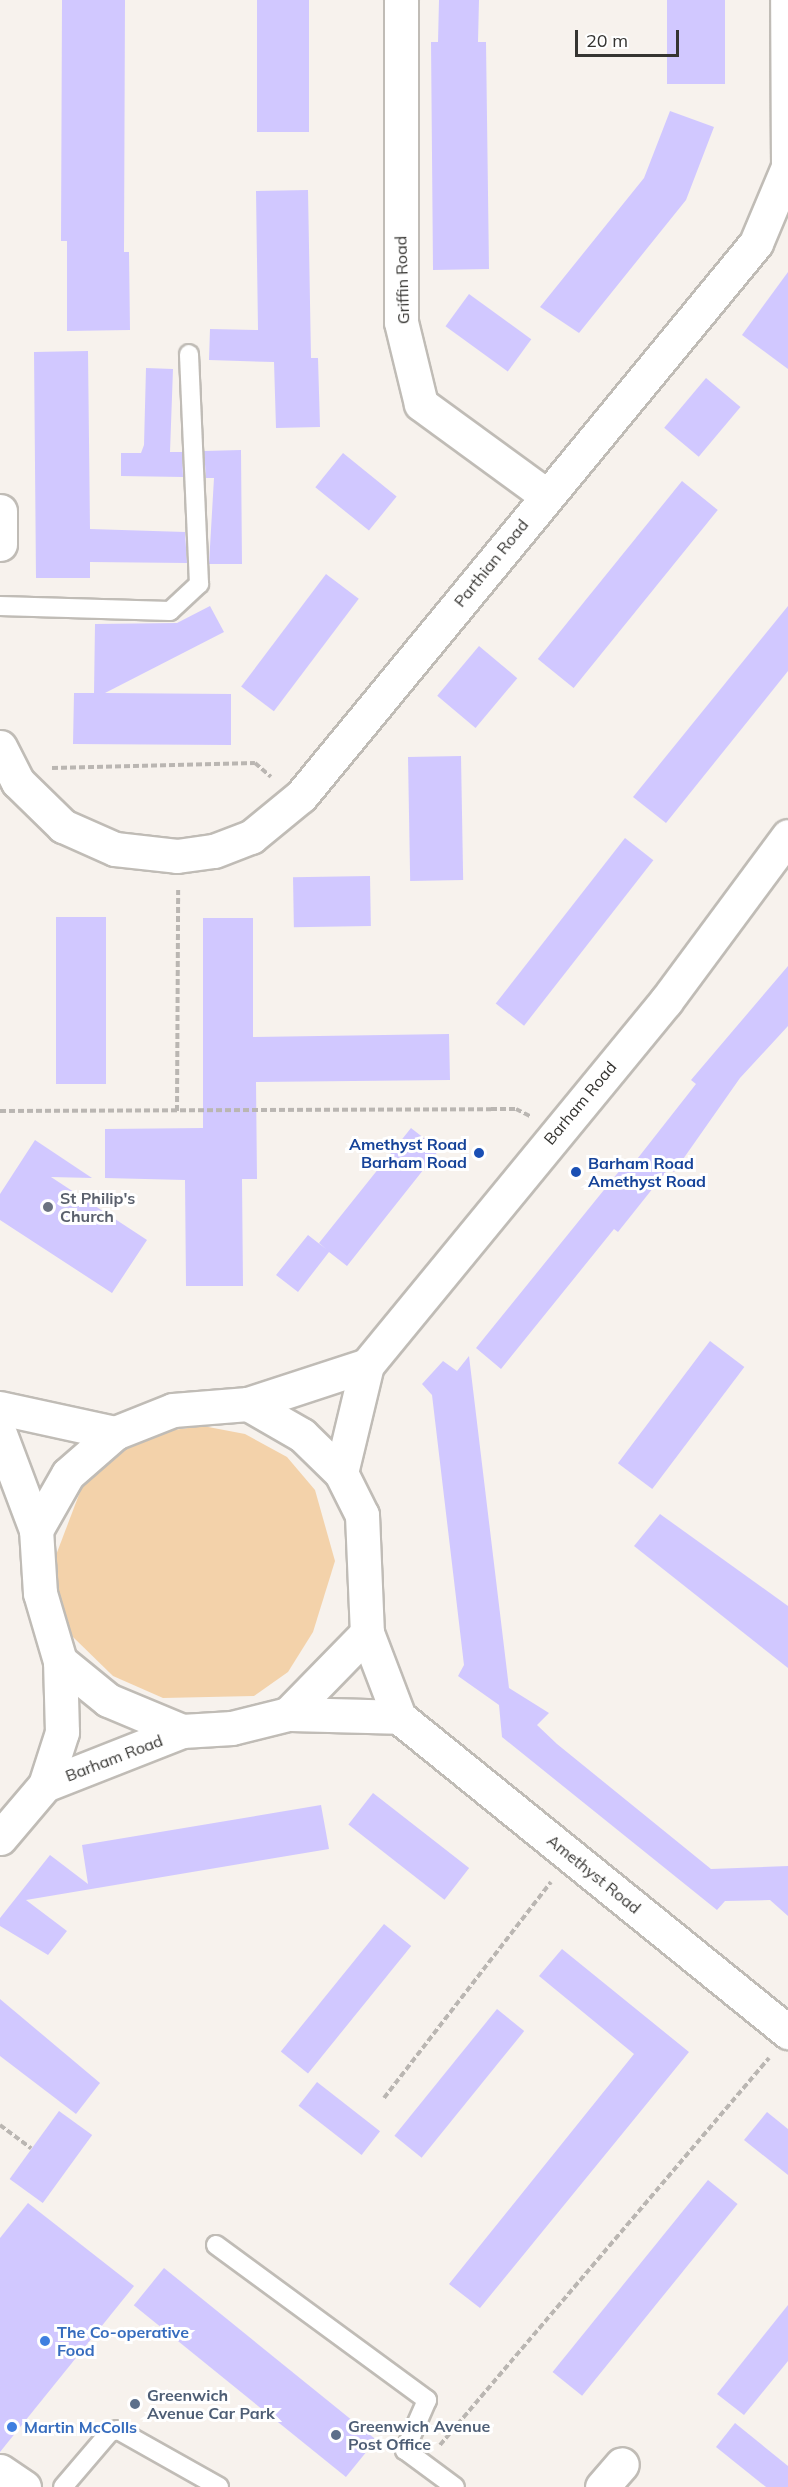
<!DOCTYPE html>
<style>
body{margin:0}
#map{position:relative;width:788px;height:2487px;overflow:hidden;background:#f7f2ed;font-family:Mulish,sans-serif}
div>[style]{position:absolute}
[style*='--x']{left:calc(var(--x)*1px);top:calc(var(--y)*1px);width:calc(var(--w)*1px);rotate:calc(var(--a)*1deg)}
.green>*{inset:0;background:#f3d2aa}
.building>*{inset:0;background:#d1c8ff;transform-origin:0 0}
.path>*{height:4px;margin-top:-2px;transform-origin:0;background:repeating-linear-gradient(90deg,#bab6b2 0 6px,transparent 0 9px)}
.roads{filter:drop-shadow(2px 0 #c0bcb6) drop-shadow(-2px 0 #c0bcb6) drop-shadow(0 2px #c0bcb6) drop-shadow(0 -2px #c0bcb6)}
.service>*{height:18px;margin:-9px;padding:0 9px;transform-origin:9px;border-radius:9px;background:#fff}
.minor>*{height:33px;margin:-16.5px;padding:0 16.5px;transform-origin:16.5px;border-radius:16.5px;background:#fff}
.dots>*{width:16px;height:16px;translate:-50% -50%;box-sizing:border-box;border:3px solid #fff;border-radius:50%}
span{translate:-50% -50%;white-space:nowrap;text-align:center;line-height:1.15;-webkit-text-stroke:6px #fff;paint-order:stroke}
.street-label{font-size:16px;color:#353431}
.transit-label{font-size:16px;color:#164399;font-weight:700}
.right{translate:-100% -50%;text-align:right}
.left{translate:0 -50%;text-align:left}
.worship-label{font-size:16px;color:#5b616d;font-weight:700}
.shop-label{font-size:16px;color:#366cbe;font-weight:700}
.service-label{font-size:16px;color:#4e5e75;font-weight:700}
.scale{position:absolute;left:575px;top:30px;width:104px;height:27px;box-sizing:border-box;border:3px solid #353431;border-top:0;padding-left:8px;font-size:18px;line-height:21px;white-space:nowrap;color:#353431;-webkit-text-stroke:4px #fff;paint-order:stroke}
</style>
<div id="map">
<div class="green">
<div style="clip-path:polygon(203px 1426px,245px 1434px,287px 1457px,315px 1490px,335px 1561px,313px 1632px,288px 1672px,254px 1696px,163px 1698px,113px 1676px,73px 1637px,57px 1608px,53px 1563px,83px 1484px,115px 1452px,151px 1433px)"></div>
</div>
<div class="building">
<div style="clip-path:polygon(62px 0,125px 0,124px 252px,129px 252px,130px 330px,67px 331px,67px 241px,61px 241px)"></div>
<div style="left:257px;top:0;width:52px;height:132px"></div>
<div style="clip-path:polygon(439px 0,479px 0,478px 42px,486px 42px,489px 269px,433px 270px,431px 42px,438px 42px)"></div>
<div style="left:667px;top:0;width:58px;height:84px"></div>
<div style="clip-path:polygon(670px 111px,714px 127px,686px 200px,579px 333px,540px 307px,644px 178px)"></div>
<div style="clip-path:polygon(308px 190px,311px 358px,318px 358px,320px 427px,276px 428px,274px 362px,209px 360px,210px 329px,258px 330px,256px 191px)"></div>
<div style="clip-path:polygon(788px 272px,788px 369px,742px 335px)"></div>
<div style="left:469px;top:294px;width:77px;height:40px;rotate:36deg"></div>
<div style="clip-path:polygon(88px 351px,90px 529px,185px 532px,187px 563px,90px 562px,90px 578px,36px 578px,34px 352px)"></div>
<div style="clip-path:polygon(146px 368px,173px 369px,170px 452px,182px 452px,183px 477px,121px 476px,121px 453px,141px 453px,144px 445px)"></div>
<div style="left:706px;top:378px;width:45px;height:65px;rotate:40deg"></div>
<div style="clip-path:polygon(241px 450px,242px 564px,209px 564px,214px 478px,206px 478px,204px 451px)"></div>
<div style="left:343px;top:453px;width:69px;height:44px;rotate:39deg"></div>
<div style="left:682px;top:481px;width:46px;height:229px;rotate:39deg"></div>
<div style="left:326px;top:574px;width:41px;height:141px;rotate:37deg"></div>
<div style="clip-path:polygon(210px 606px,224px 632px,105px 693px,231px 694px,231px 745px,73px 744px,74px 693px,94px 693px,95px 624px,177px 623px)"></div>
<div style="clip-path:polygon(788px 606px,788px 671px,666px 823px,633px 797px)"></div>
<div style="left:479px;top:646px;width:50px;height:65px;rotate:40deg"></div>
<div style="left:461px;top:756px;width:124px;height:53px;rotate:89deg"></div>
<div style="left:625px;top:838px;width:36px;height:210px;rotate:38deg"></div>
<div style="left:370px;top:876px;width:50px;height:77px;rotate:89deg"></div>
<div style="left:56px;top:917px;width:50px;height:167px"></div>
<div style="clip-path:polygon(203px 918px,253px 918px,253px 1037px,449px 1034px,450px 1080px,256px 1082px,257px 1179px,242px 1179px,243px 1286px,186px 1286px,185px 1180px,105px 1178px,105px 1129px,203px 1128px)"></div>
<div style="clip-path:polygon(788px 966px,788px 1026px,740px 1078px,674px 1172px,669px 1168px,618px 1232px,614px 1229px,501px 1369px,476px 1348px,629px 1159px,634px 1163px,696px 1084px,691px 1080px)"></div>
<div style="clip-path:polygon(411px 1128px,439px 1150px,347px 1266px,329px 1252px,298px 1292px,276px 1275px,308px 1235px,326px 1249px,319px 1243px)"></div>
<div style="clip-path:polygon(35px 1140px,92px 1178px,51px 1177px,147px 1240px,112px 1293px,0 1220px,0 1194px)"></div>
<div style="left:710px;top:1341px;width:43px;height:153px;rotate:37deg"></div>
<div style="clip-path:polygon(469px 1356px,509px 1688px,549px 1713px,537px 1725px,557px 1744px,711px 1869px,788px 1866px,788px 1916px,770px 1900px,725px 1901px,717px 1910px,502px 1737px,499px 1705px,458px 1676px,464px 1665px,432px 1395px,422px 1384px,443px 1361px,457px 1371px)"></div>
<div style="clip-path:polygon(660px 1514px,788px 1606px,788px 1668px,634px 1546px)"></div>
<div style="left:373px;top:1793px;width:122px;height:40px;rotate:38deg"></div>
<div style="clip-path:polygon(321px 1805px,329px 1849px,26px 1900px,67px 1931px,48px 1955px,0 1926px,0 1918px,50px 1855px,88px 1884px,82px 1845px)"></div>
<div style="left:384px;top:1924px;width:35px;height:164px;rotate:39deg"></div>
<div style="clip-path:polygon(562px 1949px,689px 2052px,480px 2308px,449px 2284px,634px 2054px,539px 1976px)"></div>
<div style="clip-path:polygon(0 1999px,100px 2083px,76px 2114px,0 2056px)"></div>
<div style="left:497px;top:2009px;width:35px;height:163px;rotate:39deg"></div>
<div style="left:317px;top:2082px;width:80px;height:30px;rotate:38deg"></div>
<div style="left:59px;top:2111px;width:41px;height:84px;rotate:36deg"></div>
<div style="clip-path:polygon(767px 2112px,788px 2129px,788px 2175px,744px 2140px)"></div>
<div style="left:708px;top:2180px;width:38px;height:247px;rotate:39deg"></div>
<div style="clip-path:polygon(28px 2203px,134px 2286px,0 2452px,0 2238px)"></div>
<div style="left:164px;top:2268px;width:273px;height:48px;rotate:39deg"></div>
<div style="clip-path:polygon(788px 2305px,788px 2361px,744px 2415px,717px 2394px)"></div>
<div style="clip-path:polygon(735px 2423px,788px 2466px,788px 2487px,766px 2487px,716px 2447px)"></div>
</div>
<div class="path">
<div style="--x:52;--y:768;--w:203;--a:-1.4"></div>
<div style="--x:255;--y:763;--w:21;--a:41"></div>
<div style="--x:0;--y:1111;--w:491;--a:-0.2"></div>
<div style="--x:491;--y:1109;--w:25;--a:0"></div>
<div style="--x:516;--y:1109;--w:16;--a:27"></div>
<div style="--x:177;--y:1111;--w:221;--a:-89.7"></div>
<div style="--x:384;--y:2098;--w:273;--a:-52.3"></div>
<div style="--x:0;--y:2125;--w:39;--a:37"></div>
<div style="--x:440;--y:2445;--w:508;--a:-49.63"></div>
</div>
<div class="roads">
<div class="service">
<div style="--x:0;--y:606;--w:170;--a:1.7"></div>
<div style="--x:170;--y:611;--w:40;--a:-43"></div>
<div style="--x:199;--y:584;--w:230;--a:-92.5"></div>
<div style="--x:216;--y:2245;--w:262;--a:36.3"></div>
<div style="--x:427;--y:2400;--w:55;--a:113.7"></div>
<div style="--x:405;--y:2450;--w:62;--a:36.5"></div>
<div style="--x:63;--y:2487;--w:72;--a:-49.5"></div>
<div style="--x:110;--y:2432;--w:8;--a:-14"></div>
<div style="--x:118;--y:2430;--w:116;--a:29.4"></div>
</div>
<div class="minor">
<div style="--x:401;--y:0;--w:322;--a:90"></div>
<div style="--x:401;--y:322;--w:84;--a:76.3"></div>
<div style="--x:421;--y:404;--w:155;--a:36.1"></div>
<div style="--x:0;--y:511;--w:33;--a:90"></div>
<div style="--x:0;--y:747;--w:39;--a:63"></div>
<div style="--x:18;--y:782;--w:63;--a:44.4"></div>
<div style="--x:63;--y:826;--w:57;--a:23.9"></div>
<div style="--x:115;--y:849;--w:62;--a:6.4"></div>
<div style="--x:177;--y:856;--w:37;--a:-8"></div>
<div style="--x:214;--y:851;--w:40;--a:-21"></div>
<div style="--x:251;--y:837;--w:65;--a:-39.4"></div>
<div style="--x:301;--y:796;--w:716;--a:-50.55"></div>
<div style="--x:756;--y:243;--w:82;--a:-67.2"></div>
<div style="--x:788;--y:167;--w:167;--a:-90.3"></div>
<div style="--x:248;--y:1404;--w:125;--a:-18.1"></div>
<div style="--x:0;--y:1408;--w:118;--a:12.3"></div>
<div style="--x:0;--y:1434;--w:103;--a:69.4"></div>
<div style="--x:341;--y:1473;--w:111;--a:-76.5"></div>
<div style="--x:367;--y:1365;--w:471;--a:-50.6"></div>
<div style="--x:666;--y:1001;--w:205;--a:-53.5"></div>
<div style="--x:367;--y:1633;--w:113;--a:134.3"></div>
<div style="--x:288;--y:1714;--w:58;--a:166"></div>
<div style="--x:232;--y:1728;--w:50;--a:176.6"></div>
<div style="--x:182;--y:1731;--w:80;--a:-157.3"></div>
<div style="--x:108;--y:1700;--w:62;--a:-140.9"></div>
<div style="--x:60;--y:1661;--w:71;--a:-106.4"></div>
<div style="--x:40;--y:1593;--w:63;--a:-93.6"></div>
<div style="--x:36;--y:1530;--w:64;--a:-60.3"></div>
<div style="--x:68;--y:1474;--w:62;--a:-41.1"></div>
<div style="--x:115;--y:1433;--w:62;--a:-21.6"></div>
<div style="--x:173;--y:1410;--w:75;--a:-4.6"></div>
<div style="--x:248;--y:1404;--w:62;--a:29.9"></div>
<div style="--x:302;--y:1435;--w:54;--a:44.3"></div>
<div style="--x:341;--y:1473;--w:47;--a:63.4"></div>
<div style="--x:362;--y:1515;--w:118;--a:87.6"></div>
<div style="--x:367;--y:1633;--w:90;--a:69.1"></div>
<div style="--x:399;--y:1717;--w:501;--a:39"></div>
<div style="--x:288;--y:1714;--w:111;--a:1.5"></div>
<div style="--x:45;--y:1785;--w:147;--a:-21.5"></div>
<div style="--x:0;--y:1838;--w:70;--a:-49.7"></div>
<div style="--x:45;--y:1785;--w:56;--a:-72.2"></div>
<div style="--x:62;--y:1732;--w:71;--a:-91.6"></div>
<div style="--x:0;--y:2471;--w:29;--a:34"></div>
<div style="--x:602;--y:2487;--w:30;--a:-49"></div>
</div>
</div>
<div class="dots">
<div style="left:479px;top:1153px;background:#1a4fb4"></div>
<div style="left:576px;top:1172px;background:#1a4fb4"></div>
<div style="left:48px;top:1207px;background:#6b7280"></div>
<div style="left:45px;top:2341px;background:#3f7fe0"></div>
<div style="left:135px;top:2404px;background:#5c6f8a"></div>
<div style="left:12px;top:2427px;background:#3f7fe0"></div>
<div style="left:336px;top:2435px;background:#5c6f8a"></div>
</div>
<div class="street-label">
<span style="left:402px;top:280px;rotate:-92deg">Griffin Road</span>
<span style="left:491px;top:563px;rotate:-51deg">Parthian Road</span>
<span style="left:580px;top:1103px;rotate:-50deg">Barham Road</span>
<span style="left:114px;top:1758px;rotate:-21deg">Barham Road</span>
<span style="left:594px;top:1874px;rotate:39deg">Amethyst Road</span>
</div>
<div class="transit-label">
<span class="right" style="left:467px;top:1153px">Amethyst Road<br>Barham Road</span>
<span class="left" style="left:588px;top:1172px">Barham Road<br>Amethyst Road</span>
</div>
<div class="worship-label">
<span class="left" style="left:60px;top:1207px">St Philip's<br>Church</span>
</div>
<div class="shop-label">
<span class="left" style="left:57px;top:2341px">The Co-operative<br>Food</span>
<span class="left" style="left:24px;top:2427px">Martin McColls</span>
</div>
<div class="service-label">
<span class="left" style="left:147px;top:2404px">Greenwich<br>Avenue Car Park</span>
<span class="left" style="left:348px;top:2435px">Greenwich Avenue<br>Post Office</span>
</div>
<div class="scale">20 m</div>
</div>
